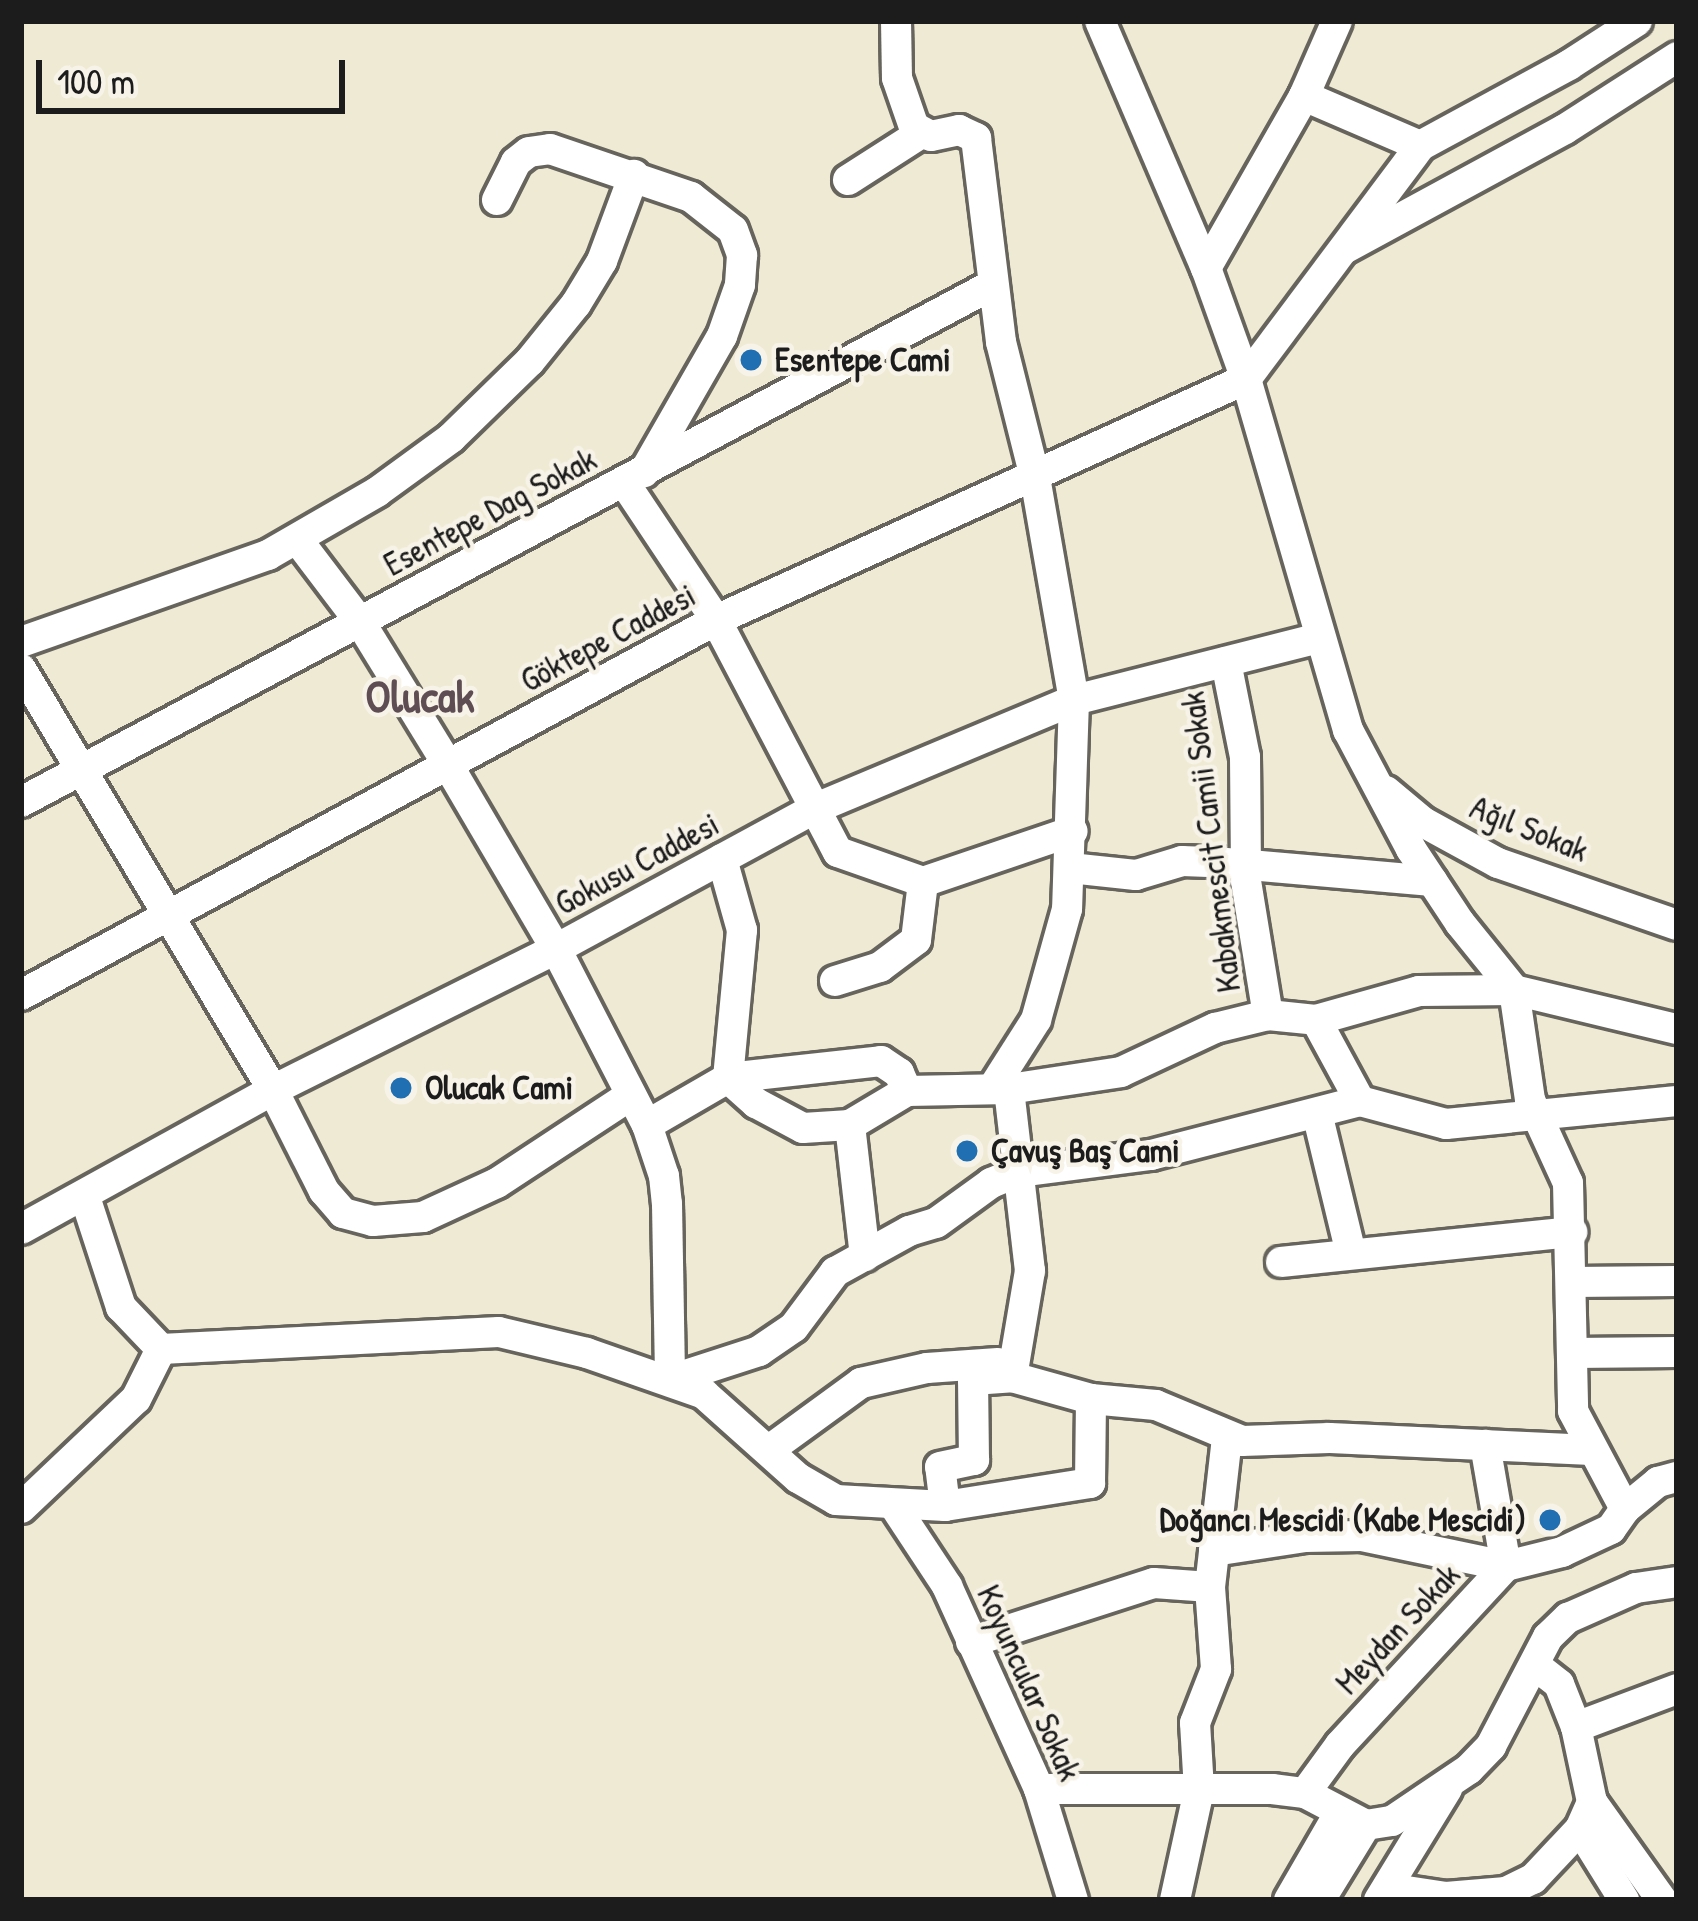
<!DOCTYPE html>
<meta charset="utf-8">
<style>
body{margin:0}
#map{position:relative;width:1698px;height:1921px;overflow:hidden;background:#efead3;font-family:"Patrick Hand",sans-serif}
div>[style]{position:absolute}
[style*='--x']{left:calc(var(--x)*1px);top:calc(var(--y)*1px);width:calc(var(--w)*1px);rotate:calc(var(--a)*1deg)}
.roads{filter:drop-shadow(3px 0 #66645c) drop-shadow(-3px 0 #66645c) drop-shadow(0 3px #66645c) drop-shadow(0 -3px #66645c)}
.minor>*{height:30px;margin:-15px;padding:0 15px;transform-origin:15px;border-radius:15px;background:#fff}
.dots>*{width:33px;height:33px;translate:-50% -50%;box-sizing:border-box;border:6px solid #f7f3e8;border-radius:50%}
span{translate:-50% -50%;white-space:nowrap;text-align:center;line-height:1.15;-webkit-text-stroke:9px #f7f3e8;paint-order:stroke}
.poi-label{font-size:33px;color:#1c1c1c;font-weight:700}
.left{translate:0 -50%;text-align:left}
.right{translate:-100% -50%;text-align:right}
.street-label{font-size:33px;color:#1c1c1c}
.district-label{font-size:45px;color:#5f4d54;font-weight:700}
.frame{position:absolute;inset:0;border:24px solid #1c1c1c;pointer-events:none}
.scale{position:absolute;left:36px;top:60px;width:309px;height:54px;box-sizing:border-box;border:6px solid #1c1c1c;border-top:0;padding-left:15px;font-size:36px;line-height:42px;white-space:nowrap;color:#1c1c1c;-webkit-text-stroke:9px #f7f3e8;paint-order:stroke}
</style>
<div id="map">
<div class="roads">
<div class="minor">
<div style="--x:896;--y:21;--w:57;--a:89"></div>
<div style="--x:897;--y:78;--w:52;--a:70.9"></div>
<div style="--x:914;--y:127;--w:19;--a:28"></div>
<div style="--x:931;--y:136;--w:29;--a:-12"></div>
<div style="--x:959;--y:130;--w:19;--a:25"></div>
<div style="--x:976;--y:138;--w:206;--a:83"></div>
<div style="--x:1001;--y:342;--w:139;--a:75.9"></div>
<div style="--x:1035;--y:477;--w:226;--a:80.1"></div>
<div style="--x:1074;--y:700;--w:209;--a:91.9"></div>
<div style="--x:1067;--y:909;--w:115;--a:105.6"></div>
<div style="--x:1036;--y:1020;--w:78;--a:122.5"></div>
<div style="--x:1100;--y:21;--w:269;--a:66.8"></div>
<div style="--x:1206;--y:268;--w:118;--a:70.2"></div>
<div style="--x:1246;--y:379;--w:366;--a:73.8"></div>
<div style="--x:1348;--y:730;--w:135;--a:62.1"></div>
<div style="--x:1411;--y:849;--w:89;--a:56.5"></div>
<div style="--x:1460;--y:923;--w:86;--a:51.1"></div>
<div style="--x:1514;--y:990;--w:111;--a:81.7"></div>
<div style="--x:1530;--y:1100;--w:91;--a:65.4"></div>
<div style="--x:1568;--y:1183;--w:228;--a:88.7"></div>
<div style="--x:1573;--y:1411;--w:111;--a:62"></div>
<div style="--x:1625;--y:1509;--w:43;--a:-39.3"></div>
<div style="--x:1658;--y:1482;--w:20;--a:-15"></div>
<div style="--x:1304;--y:96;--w:126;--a:23.3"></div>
<div style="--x:848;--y:180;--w:85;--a:-32.6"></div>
<div style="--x:497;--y:200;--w:42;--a:-63.4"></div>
<div style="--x:516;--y:162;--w:16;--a:-38"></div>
<div style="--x:529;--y:152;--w:21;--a:-8"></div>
<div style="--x:550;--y:149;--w:149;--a:18.8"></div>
<div style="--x:691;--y:197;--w:53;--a:38.2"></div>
<div style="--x:733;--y:230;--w:27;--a:70"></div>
<div style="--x:742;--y:255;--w:30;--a:94"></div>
<div style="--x:740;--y:285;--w:54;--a:109.4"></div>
<div style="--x:722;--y:336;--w:157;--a:119.8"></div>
<div style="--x:1344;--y:249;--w:251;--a:-28.5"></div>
<div style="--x:1565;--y:129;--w:133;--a:-32.7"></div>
<div style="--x:1206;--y:268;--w:198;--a:-60.3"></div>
<div style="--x:1304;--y:96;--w:82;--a:-66.3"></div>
<div style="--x:624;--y:482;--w:166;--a:56.3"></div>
<div style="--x:716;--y:620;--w:262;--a:62.3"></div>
<div style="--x:838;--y:852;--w:90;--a:19.4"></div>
<div style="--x:923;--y:882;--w:158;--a:-18.8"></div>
<div style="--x:297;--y:539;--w:104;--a:52.8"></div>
<div style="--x:360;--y:622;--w:168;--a:58.4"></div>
<div style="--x:448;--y:765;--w:213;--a:59.6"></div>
<div style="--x:556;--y:949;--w:198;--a:62.7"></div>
<div style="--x:647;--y:1125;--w:54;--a:71.6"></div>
<div style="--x:664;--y:1176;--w:28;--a:84"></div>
<div style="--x:667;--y:1204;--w:176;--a:89"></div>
<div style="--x:670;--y:1380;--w:94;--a:-18"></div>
<div style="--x:759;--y:1351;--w:42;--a:-34.4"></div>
<div style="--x:794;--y:1327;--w:69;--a:-53.3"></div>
<div style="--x:835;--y:1272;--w:85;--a:-29"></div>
<div style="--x:909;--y:1231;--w:28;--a:-17"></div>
<div style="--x:936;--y:1223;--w:68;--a:-36"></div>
<div style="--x:991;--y:1183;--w:29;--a:-22"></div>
<div style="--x:1018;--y:1172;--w:134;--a:-7.3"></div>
<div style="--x:1151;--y:1155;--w:216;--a:-14.5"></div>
<div style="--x:1360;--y:1101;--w:89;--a:15"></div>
<div style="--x:1446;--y:1124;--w:232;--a:-5.7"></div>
<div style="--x:21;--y:642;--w:262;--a:-19.4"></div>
<div style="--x:268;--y:555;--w:126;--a:-30"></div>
<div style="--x:377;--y:492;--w:92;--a:-36.1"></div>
<div style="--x:451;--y:438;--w:110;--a:-44.3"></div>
<div style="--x:530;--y:361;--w:73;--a:-51.1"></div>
<div style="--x:576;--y:304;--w:50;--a:-58.8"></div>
<div style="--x:602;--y:261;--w:92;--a:-69.6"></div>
<div style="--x:1226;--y:662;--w:97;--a:78.7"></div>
<div style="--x:1245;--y:757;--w:124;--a:89.5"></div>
<div style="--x:1246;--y:881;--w:136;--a:80.7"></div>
<div style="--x:21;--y:669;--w:491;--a:59.1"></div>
<div style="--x:273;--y:1090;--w:113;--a:63.2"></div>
<div style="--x:324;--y:1191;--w:29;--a:49"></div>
<div style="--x:343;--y:1213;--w:31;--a:15"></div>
<div style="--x:373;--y:1221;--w:50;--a:-4.6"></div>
<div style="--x:423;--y:1217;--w:81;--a:-24.7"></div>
<div style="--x:497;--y:1183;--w:160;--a:-33.3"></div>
<div style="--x:1386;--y:791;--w:48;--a:40"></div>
<div style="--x:1423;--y:822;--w:85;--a:28.7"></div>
<div style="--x:1498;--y:863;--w:189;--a:19.1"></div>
<div style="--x:21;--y:802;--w:1100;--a:-28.03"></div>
<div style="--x:722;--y:859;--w:74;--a:74.3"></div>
<div style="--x:742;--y:930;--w:149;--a:95.4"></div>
<div style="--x:728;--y:1078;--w:38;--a:42"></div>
<div style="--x:756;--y:1103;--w:53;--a:28"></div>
<div style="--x:803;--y:1128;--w:47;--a:-3.7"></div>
<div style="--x:850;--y:1125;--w:66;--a:-30.8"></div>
<div style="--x:1070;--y:868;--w:66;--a:6.1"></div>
<div style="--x:1136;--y:875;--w:48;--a:-16.9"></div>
<div style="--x:1182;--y:861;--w:33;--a:2"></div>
<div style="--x:1215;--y:862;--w:218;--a:5"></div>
<div style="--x:835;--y:981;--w:47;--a:-17.3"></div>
<div style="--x:880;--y:967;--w:45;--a:-36.9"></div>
<div style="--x:916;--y:940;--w:58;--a:-83.1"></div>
<div style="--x:21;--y:995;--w:790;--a:-28.35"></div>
<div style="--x:716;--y:620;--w:582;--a:-24.45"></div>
<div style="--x:1246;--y:379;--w:291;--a:-53.2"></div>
<div style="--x:1420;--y:146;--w:170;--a:-28.5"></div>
<div style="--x:1569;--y:65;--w:81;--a:-32.9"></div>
<div style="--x:1316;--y:1020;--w:92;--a:61.5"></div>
<div style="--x:1317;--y:1113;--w:145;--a:76.4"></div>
<div style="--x:647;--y:1125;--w:94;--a:-30.1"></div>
<div style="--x:728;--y:1078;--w:154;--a:-6.3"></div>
<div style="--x:881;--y:1061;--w:22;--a:34"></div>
<div style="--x:899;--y:1073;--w:20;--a:66"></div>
<div style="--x:907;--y:1091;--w:102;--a:-1.1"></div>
<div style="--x:1009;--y:1089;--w:113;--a:-8.6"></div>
<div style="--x:1121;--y:1072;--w:104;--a:-25.1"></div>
<div style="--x:1215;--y:1028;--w:55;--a:-13.8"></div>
<div style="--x:1268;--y:1015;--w:48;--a:5.9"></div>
<div style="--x:1316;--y:1020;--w:107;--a:-15.7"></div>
<div style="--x:1419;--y:991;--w:95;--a:-0.6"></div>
<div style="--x:1514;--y:990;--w:168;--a:13.5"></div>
<div style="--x:850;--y:1125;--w:132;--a:83.5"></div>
<div style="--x:85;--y:1197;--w:116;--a:71.9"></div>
<div style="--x:121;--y:1307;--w:58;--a:46.4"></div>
<div style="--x:161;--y:1349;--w:338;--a:-2.9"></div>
<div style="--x:499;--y:1332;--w:90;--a:13.4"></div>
<div style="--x:587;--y:1353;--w:124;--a:19.3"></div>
<div style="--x:704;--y:1394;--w:126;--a:41.8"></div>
<div style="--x:798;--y:1478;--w:44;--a:30.1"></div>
<div style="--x:836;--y:1500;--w:109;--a:3.2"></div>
<div style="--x:945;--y:1506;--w:147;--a:-9"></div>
<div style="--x:1090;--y:1483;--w:84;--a:-89.3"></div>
<div style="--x:21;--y:1229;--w:288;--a:-28.9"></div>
<div style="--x:273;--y:1090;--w:316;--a:-26.5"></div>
<div style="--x:556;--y:949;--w:296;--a:-28.5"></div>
<div style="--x:816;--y:808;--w:280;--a:-22.7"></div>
<div style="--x:1074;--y:700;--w:253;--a:-14.2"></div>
<div style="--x:1281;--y:1262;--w:293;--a:-5.9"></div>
<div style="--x:1572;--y:1282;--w:105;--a:-0.5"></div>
<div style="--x:1572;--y:1353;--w:105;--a:-0.5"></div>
<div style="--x:1012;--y:1377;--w:82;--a:15.6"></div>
<div style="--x:1091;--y:1399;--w:65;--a:5.3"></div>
<div style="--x:1156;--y:1405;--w:93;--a:22.7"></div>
<div style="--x:1242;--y:1441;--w:87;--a:-2"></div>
<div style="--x:1329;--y:1438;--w:264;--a:2.6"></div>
<div style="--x:769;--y:1450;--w:114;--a:-36.1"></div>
<div style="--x:861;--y:1383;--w:68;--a:-12.8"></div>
<div style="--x:927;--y:1368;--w:71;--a:-4"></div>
<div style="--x:945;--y:1506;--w:39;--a:-97"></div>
<div style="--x:940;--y:1467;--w:35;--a:-12"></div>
<div style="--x:974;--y:1460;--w:80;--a:-90.7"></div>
<div style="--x:973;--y:1380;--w:39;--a:-4"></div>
<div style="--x:1012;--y:1377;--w:108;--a:-80.4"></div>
<div style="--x:1030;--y:1271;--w:183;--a:-96.6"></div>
<div style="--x:895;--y:1507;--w:95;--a:56.6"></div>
<div style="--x:947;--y:1586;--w:223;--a:65.6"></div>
<div style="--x:1039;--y:1789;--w:116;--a:73"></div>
<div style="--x:21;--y:1508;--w:158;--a:-43.5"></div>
<div style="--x:136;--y:1399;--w:56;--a:-63.4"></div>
<div style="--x:1214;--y:1551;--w:91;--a:-8.8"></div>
<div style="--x:1304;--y:1537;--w:58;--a:-1"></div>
<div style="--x:1362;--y:1536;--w:147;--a:11.8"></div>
<div style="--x:1506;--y:1566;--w:123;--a:-99.8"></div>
<div style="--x:971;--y:1642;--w:192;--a:-17.9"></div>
<div style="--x:1154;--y:1583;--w:56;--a:4.1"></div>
<div style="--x:1576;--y:1727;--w:108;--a:-20.6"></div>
<div style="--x:1039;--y:1789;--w:233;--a:0"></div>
<div style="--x:1272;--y:1789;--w:33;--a:7"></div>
<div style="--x:1305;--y:1793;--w:69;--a:27.7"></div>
<div style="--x:1366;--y:1825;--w:26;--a:-9"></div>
<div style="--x:1392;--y:1821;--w:93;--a:-34"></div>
<div style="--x:1469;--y:1769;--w:32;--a:-46"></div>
<div style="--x:1491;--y:1746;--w:123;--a:-62.4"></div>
<div style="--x:1548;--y:1637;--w:28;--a:-44"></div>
<div style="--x:1568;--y:1618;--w:74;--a:-23.8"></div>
<div style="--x:1636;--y:1588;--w:41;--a:-8.3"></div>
<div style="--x:1305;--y:1793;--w:59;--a:-53.9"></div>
<div style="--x:1340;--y:1745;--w:244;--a:-47.2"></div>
<div style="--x:1506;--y:1566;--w:58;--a:-14"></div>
<div style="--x:1562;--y:1552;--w:54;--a:-25.1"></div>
<div style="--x:1611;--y:1529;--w:24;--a:-55"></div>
<div style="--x:1592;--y:1802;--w:120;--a:54.5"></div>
<div style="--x:1580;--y:1829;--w:84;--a:58.2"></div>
<div style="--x:1387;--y:1888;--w:60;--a:8.7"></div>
<div style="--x:1446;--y:1897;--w:60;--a:-4.8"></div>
<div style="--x:1506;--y:1892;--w:30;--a:-26"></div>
<div style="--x:1533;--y:1879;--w:69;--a:-46.8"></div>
<div style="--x:1580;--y:1829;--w:30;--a:-66"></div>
<div style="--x:1592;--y:1802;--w:77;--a:-102"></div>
<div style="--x:1576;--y:1727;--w:46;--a:-111.6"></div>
<div style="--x:1559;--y:1684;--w:29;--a:-142"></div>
<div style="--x:1175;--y:1900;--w:113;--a:-77.7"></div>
<div style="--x:1199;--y:1790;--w:67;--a:-93.4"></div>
<div style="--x:1195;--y:1723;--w:58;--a:-68.7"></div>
<div style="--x:1216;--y:1669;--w:82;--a:-94.2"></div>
<div style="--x:1210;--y:1587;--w:150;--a:-83.5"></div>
<div style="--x:1289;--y:1900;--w:98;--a:-60"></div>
<div style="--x:1320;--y:1900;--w:88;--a:-58.5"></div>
<div style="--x:1379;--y:1900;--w:130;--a:-58.5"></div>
</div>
</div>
<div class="dots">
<div style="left:751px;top:360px;background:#1f6fb2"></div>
<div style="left:401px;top:1088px;background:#1f6fb2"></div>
<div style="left:967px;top:1151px;background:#1f6fb2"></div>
<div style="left:1550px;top:1520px;background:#1f6fb2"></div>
</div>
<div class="poi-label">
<span class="left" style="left:775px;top:360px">Esentepe Cami</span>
<span class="left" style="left:425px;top:1088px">Olucak Cami</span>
<span class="left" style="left:991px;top:1151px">Çavuş Baş Cami</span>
<span class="right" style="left:1526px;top:1520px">Doğancı Mescidi (Kabe Mescidi)</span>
</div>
<div class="street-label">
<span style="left:490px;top:512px;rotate:-28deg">Esentepe Dag Sokak</span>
<span style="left:608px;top:638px;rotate:-28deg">Göktepe Caddesi</span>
<span style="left:1529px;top:829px;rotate:22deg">Ağıl Sokak</span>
<span style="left:1211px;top:842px;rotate:-97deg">Kabakmescit Camii Sokak</span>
<span style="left:637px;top:864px;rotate:-28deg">Gokusu Caddesi</span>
<span style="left:1398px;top:1629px;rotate:-47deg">Meydan Sokak</span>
<span style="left:1029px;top:1683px;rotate:66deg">Koyuncular Sokak</span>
</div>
<div class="district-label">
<span style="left:420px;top:696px">Olucak</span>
</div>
<div class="frame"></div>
<div class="scale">100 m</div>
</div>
